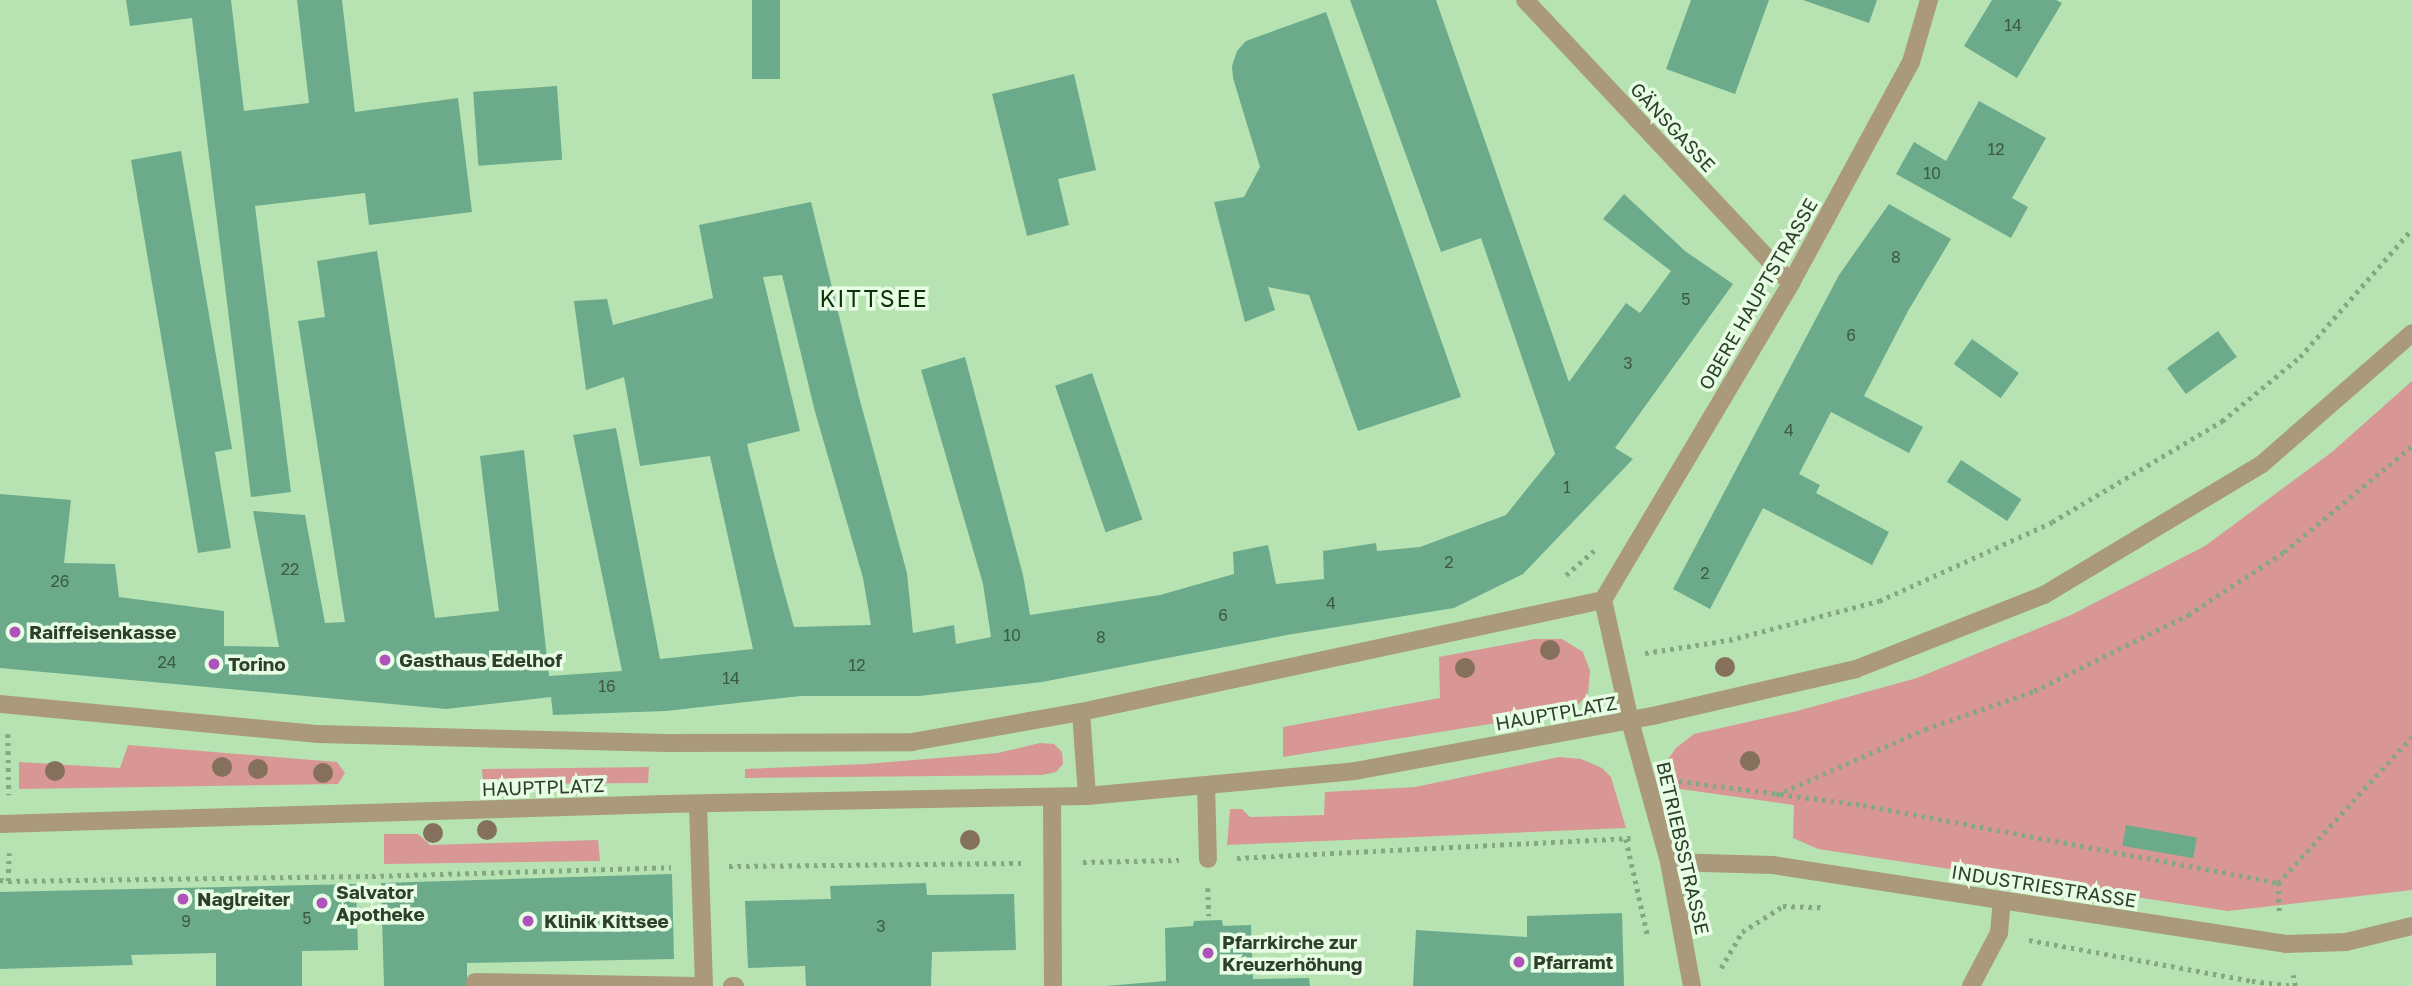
<!DOCTYPE html>
<meta charset="utf-8">
<style>
body{margin:0}
#map{position:relative;width:2412px;height:986px;overflow:hidden;background:#b7e3b2;font-family:"Golos Text",sans-serif}
div>[style]{position:absolute}
[style*='--x']{left:calc(var(--x)*1px);top:calc(var(--y)*1px);width:calc(var(--w)*1px);rotate:calc(var(--a)*1deg)}
.green>*{inset:0;background:#d89794}
.building>*{inset:0;background:#6bab8c;transform-origin:0 0}
.path>*{height:4.5px;margin-top:-2.25px;transform-origin:0;background:repeating-linear-gradient(90deg,#85a781 0 3.5px,transparent 0 8.5px)}
.service>*{height:18px;margin:-9px;padding:0 9px;transform-origin:9px;border-radius:9px;background:#aa997b}
.minor>*{height:18px;margin:-9px;padding:0 9px;transform-origin:9px;border-radius:9px;background:#aa997b}
.tertiary>*{height:18px;margin:-9px;padding:0 9px;transform-origin:9px;border-radius:9px;background:#aa997b}
.trees>*{width:20px;height:20px;margin:-10px;border-radius:50%;background:#85705c}
.dots>*{width:19px;height:19px;translate:-50% -50%;box-sizing:border-box;border:4px solid #e7fde4;border-radius:50%}
span{translate:-50% -50%;white-space:nowrap;text-align:center;line-height:1.15;-webkit-text-stroke:7px #e7fde4;paint-order:stroke}
.number-label{font-size:16px;color:#3d5b44}
.number-label span{-webkit-text-stroke-width:0}
.street-label{font-size:19px;color:#2e402c}
.poi-label{font-size:19px;color:#2e402c;font-weight:700}
.left{translate:0 -50%;text-align:left}
.quarter-label{font-size:23px;color:#0b3209;letter-spacing:2px}
</style>
<div id="map">
<div class="green">
<div style="clip-path:polygon(2412px 381px,2412px 890px,2228px 911px,1818px 849px,1793px 838px,1794px 805px,1673px 788px,1668px 772px,1668px 759px,1676px 748px,1694px 734px,1797px 711px,1917px 678px,2071px 615px,2205px 546px,2332px 452px)"></div>
<div style="clip-path:polygon(1535px 639px,1562px 639px,1583px 652px,1590px 671px,1588px 694px,1572px 711px,1283px 757px,1283px 727px,1440px 698px,1439px 657px)"></div>
<div style="clip-path:polygon(1040px 743px,1054px 744px,1062px 752px,1063px 764px,1056px 772px,1042px 775px,745px 778px,745px 769px,866px 764px,998px 753px)"></div>
<div style="clip-path:polygon(128px 745px,337px 762px,345px 773px,338px 784px,19px 789px,19px 762px,120px 768px)"></div>
<div style="clip-path:polygon(1559px 757px,1581px 759px,1602px 768px,1611px 777px,1626px 828px,1227px 845px,1230px 809px,1242px 809px,1250px 817px,1324px 815px,1325px 792px,1415px 787px)"></div>
<div style="clip-path:polygon(649px 767px,648px 783px,492px 784px,483px 781px,482px 769px)"></div>
<div style="clip-path:polygon(384px 834px,418px 834px,430px 845px,598px 840px,600px 861px,384px 864px)"></div>
</div>
<div class="building">
<div style="clip-path:polygon(126px 0,231px 0,244px 111px,309px 103px,297px 0,342px 0,355px 112px,458px 98px,472px 212px,369px 225px,365px 193px,255px 206px,291px 492px,251px 497px,192px 18px,130px 26px)"></div>
<div style="left:752px;top:0;width:28px;height:79px"></div>
<div style="clip-path:polygon(evenodd,1350px 0,1436px 0,1569px 382px,1626px 303px,1640px 313px,1671px 271px,1603px 219px,1624px 194px,1685px 251px,1733px 284px,1615px 448px,1633px 459px,1523px 574px,1454px 608px,1287px 635px,1042px 682px,919px 696px,801px 696px,666px 711px,553px 715px,551px 697px,446px 709px,0 668px,0 494px,71px 500px,64px 563px,115px 564px,119px 597px,224px 611px,224px 646px,279px 647px,253px 511px,305px 515px,325px 623px,345px 622px,298px 321px,325px 317px,317px 261px,377px 251px,435px 618px,499px 611px,480px 456px,524px 450px,549px 676px,622px 671px,573px 435px,616px 428px,660px 659px,753px 649px,710px 456px,640px 466px,624px 377px,586px 390px,574px 301px,607px 299px,613px 325px,713px 298px,699px 225px,811px 202px,859px 397px,907px 573px,913px 633px,954px 625px,956px 644px,991px 637px,983px 584px,921px 370px,965px 357px,1023px 575px,1030px 615px,1160px 595px,1234px 574px,1233px 552px,1268px 545px,1276px 584px,1324px 579px,1323px 551px,1376px 543px,1377px 551px,1420px 547px,1506px 515px,1555px 454px,1481px 238px,1441px 252px,1350px 0,782px 275px,814px 408px,863px 578px,871px 625px,794px 627px,775px 558px,747px 444px,800px 431px,763px 277px,782px 275px)"></div>
<div style="clip-path:polygon(1691px 0,1769px 0,1735px 94px,1666px 69px)"></div>
<div style="clip-path:polygon(1803px 0,1877px 0,1869px 23px)"></div>
<div style="clip-path:polygon(1992px 0,2056px 0,2062px 3px,2017px 78px,1964px 46px)"></div>
<div style="clip-path:polygon(1326px 12px,1461px 397px,1358px 431px,1309px 295px,1268px 287px,1275px 310px,1245px 322px,1214px 202px,1244px 197px,1260px 167px,1233px 78px,1232px 66px,1237px 51px,1246px 41px)"></div>
<div style="clip-path:polygon(1074px 74px,1096px 170px,1058px 179px,1069px 225px,1027px 236px,992px 94px)"></div>
<div style="left:557px;top:86px;width:74px;height:84px;rotate:86deg"></div>
<div style="clip-path:polygon(1979px 101px,2046px 138px,2012px 198px,2028px 207px,2011px 238px,1896px 174px,1914px 142px,1946px 161px)"></div>
<div style="clip-path:polygon(181px 151px,232px 449px,215px 452px,231px 548px,198px 553px,131px 160px)"></div>
<div style="clip-path:polygon(1889px 204px,1951px 239px,1908px 311px,1864px 396px,1923px 427px,1909px 453px,1831px 412px,1799px 474px,1820px 485px,1816px 493px,1889px 532px,1872px 565px,1763px 508px,1710px 609px,1673px 589px,1839px 275px)"></div>
<div style="left:2218px;top:331px;width:32px;height:63px;rotate:54deg"></div>
<div style="left:1972px;top:339px;width:58px;height:31px;rotate:36deg"></div>
<div style="left:1092px;top:373px;width:155px;height:39px;rotate:71deg"></div>
<div style="left:1961px;top:460px;width:72px;height:26px;rotate:33deg"></div>
<div style="left:2126px;top:825px;width:72px;height:21px;rotate:10deg"></div>
<div style="clip-path:polygon(672px 874px,674px 959px,467px 963px,467px 986px,384px 986px,381px 883px)"></div>
<div style="clip-path:polygon(926px 883px,927px 895px,1014px 894px,1016px 950px,932px 952px,931px 986px,806px 986px,805px 966px,748px 968px,745px 901px,831px 899px,830px 886px)"></div>
<div style="clip-path:polygon(356px 884px,358px 950px,302px 951px,302px 986px,216px 986px,216px 953px,131px 955px,133px 965px,0 969px,0 892px)"></div>
<div style="clip-path:polygon(1622px 913px,1624px 986px,1413px 986px,1416px 930px,1527px 937px,1527px 916px)"></div>
<div style="clip-path:polygon(1222px 920px,1223px 926px,1251px 925px,1253px 979px,1309px 978px,1310px 986px,1105px 986px,1166px 981px,1165px 928px,1193px 926px,1194px 921px)"></div>
</div>
<div class="path">
<div style="--x:1566;--y:575;--w:37;--a:-41"></div>
<div style="--x:1645;--y:653;--w:85;--a:-8.8"></div>
<div style="--x:1729;--y:640;--w:155;--a:-14.6"></div>
<div style="--x:1879;--y:601;--w:190;--a:-24.5"></div>
<div style="--x:2052;--y:522;--w:198;--a:-30.7"></div>
<div style="--x:2222;--y:421;--w:101;--a:-39.4"></div>
<div style="--x:2300;--y:357;--w:170;--a:-48.8"></div>
<div style="--x:8;--y:734;--w:61;--a:89.1"></div>
<div style="--x:1679;--y:781;--w:186;--a:7.4"></div>
<div style="--x:1863;--y:805;--w:422;--a:10.6"></div>
<div style="--x:1776;--y:795;--w:163;--a:-23.9"></div>
<div style="--x:1925;--y:729;--w:115;--a:-19.2"></div>
<div style="--x:2034;--y:691;--w:172;--a:-26.3"></div>
<div style="--x:2188;--y:615;--w:115;--a:-33.3"></div>
<div style="--x:2284;--y:552;--w:166;--a:-39.6"></div>
<div style="--x:1626;--y:839;--w:100;--a:77.3"></div>
<div style="--x:1237;--y:858;--w:394;--a:-2.9"></div>
<div style="--x:1083;--y:862;--w:96;--a:-1.2"></div>
<div style="--x:729;--y:866;--w:292;--a:-0.6"></div>
<div style="--x:0;--y:880;--w:8;--a:7"></div>
<div style="--x:8;--y:881;--w:28;--a:-88"></div>
<div style="--x:8;--y:881;--w:364;--a:-0.8"></div>
<div style="--x:372;--y:876;--w:299;--a:-1.7"></div>
<div style="--x:1208;--y:888;--w:28;--a:88"></div>
<div style="--x:2279;--y:911;--w:28;--a:-92"></div>
<div style="--x:2278;--y:883;--w:198;--a:-47.5"></div>
<div style="--x:2029;--y:940;--w:227;--a:10.4"></div>
<div style="--x:2252;--y:981;--w:43;--a:6.6"></div>
<div style="--x:2295;--y:986;--w:11;--a:-100"></div>
<div style="--x:1721;--y:968;--w:42;--a:-59.7"></div>
<div style="--x:1742;--y:932;--w:49;--a:-32.4"></div>
<div style="--x:1783;--y:906;--w:38;--a:2"></div>
</div>
<div class="service">
<div style="--x:1206;--y:785;--w:74;--a:88.5"></div>
<div style="--x:1052;--y:797;--w:189;--a:89.7"></div>
<div style="--x:698;--y:805;--w:181;--a:88.1"></div>
<div style="--x:475;--y:982;--w:222;--a:1"></div>
<div style="--x:732;--y:986;--w:3;--a:0"></div>
<div style="--x:1971;--y:986;--w:60;--a:-62.2"></div>
<div style="--x:1999;--y:933;--w:32;--a:-85"></div>
</div>
<div class="minor">
<div style="--x:1525;--y:0;--w:388;--a:46.8"></div>
<div style="--x:1603;--y:600;--w:369;--a:-59.3"></div>
<div style="--x:1791;--y:283;--w:251;--a:-61.5"></div>
<div style="--x:1911;--y:62;--w:65;--a:-73.8"></div>
<div style="--x:1603;--y:600;--w:124;--a:77.4"></div>
<div style="--x:1630;--y:721;--w:146;--a:74.5"></div>
<div style="--x:1669;--y:862;--w:126;--a:79.5"></div>
<div style="--x:0;--y:704;--w:320;--a:5.4"></div>
<div style="--x:319;--y:734;--w:347;--a:1.5"></div>
<div style="--x:666;--y:743;--w:246;--a:-0.2"></div>
<div style="--x:912;--y:742;--w:172;--a:-10.1"></div>
<div style="--x:1081;--y:712;--w:534;--a:-12.11"></div>
<div style="--x:1081;--y:712;--w:84;--a:85.9"></div>
<div style="--x:1669;--y:862;--w:104;--a:1.7"></div>
<div style="--x:1773;--y:865;--w:519;--a:8.75"></div>
<div style="--x:2286;--y:944;--w:60;--a:-1.9"></div>
<div style="--x:2346;--y:942;--w:68;--a:-13.6"></div>
</div>
<div class="tertiary">
<div style="--x:0;--y:824;--w:666;--a:-1.72"></div>
<div style="--x:666;--y:804;--w:421;--a:-1.1"></div>
<div style="--x:1087;--y:796;--w:269;--a:-5.3"></div>
<div style="--x:1355;--y:771;--w:307;--a:-10.5"></div>
<div style="--x:1657;--y:715;--w:204;--a:-13"></div>
<div style="--x:1856;--y:669;--w:202;--a:-21.5"></div>
<div style="--x:2044;--y:595;--w:254;--a:-31"></div>
<div style="--x:2262;--y:464;--w:199;--a:-41.1"></div>
</div>
<div class="trees">
<div style="left:1550px;top:650px"></div>
<div style="left:1725px;top:667px"></div>
<div style="left:1465px;top:668px"></div>
<div style="left:1750px;top:761px"></div>
<div style="left:222px;top:767px"></div>
<div style="left:258px;top:769px"></div>
<div style="left:55px;top:771px"></div>
<div style="left:323px;top:773px"></div>
<div style="left:487px;top:830px"></div>
<div style="left:433px;top:833px"></div>
<div style="left:970px;top:840px"></div>
</div>
<div class="dots">
<div style="left:15px;top:632px;background:#af52bc"></div>
<div style="left:385px;top:660px;background:#af52bc"></div>
<div style="left:214px;top:664px;background:#af52bc"></div>
<div style="left:183px;top:899px;background:#af52bc"></div>
<div style="left:322px;top:903px;background:#af52bc"></div>
<div style="left:528px;top:921px;background:#af52bc"></div>
<div style="left:1208px;top:953px;background:#af52bc"></div>
<div style="left:1519px;top:962px;background:#af52bc"></div>
</div>
<div class="number-label">
<span style="left:2013px;top:25px">14</span>
<span style="left:1996px;top:149px">12</span>
<span style="left:1932px;top:173px">10</span>
<span style="left:1896px;top:257px">8</span>
<span style="left:1686px;top:299px">5</span>
<span style="left:1851px;top:335px">6</span>
<span style="left:1628px;top:363px">3</span>
<span style="left:1789px;top:430px">4</span>
<span style="left:1567px;top:487px">1</span>
<span style="left:1449px;top:562px">2</span>
<span style="left:290px;top:569px">22</span>
<span style="left:1705px;top:573px">2</span>
<span style="left:60px;top:581px">26</span>
<span style="left:1331px;top:603px">4</span>
<span style="left:1223px;top:615px">6</span>
<span style="left:1012px;top:635px">10</span>
<span style="left:1101px;top:637px">8</span>
<span style="left:167px;top:662px">24</span>
<span style="left:857px;top:665px">12</span>
<span style="left:731px;top:678px">14</span>
<span style="left:607px;top:686px">16</span>
<span style="left:307px;top:918px">5</span>
<span style="left:186px;top:921px">9</span>
<span style="left:881px;top:926px">3</span>
</div>
<div class="street-label">
<span style="left:1673px;top:127px;rotate:47deg">GÄNSGASSE</span>
<span style="left:1758px;top:294px;rotate:-60deg">OBERE HAUPTSTRASSE</span>
<span style="left:1556px;top:713px;rotate:-10deg">HAUPTPLATZ</span>
<span style="left:543px;top:787px;rotate:-2deg">HAUPTPLATZ</span>
<span style="left:1683px;top:848px;rotate:77deg">BETRIEBSSTRASSE</span>
<span style="left:2044px;top:886px;rotate:9deg">INDUSTRIESTRASSE</span>
</div>
<div class="poi-label">
<span class="left" style="left:29px;top:632px">Raiffeisenkasse</span>
<span class="left" style="left:399px;top:660px">Gasthaus Edelhof</span>
<span class="left" style="left:228px;top:664px">Torino</span>
<span class="left" style="left:336px;top:903px">Salvator<br>Apotheke</span>
<span class="left" style="left:197px;top:899px">Naglreiter</span>
<span class="left" style="left:544px;top:921px">Klinik Kittsee</span>
<span class="left" style="left:1222px;top:953px">Pfarrkirche zur<br>Kreuzerhöhung</span>
<span class="left" style="left:1533px;top:962px">Pfarramt</span>
</div>
<div class="quarter-label">
<span style="left:874px;top:298px">KITTSEE</span>
</div>
</div>
